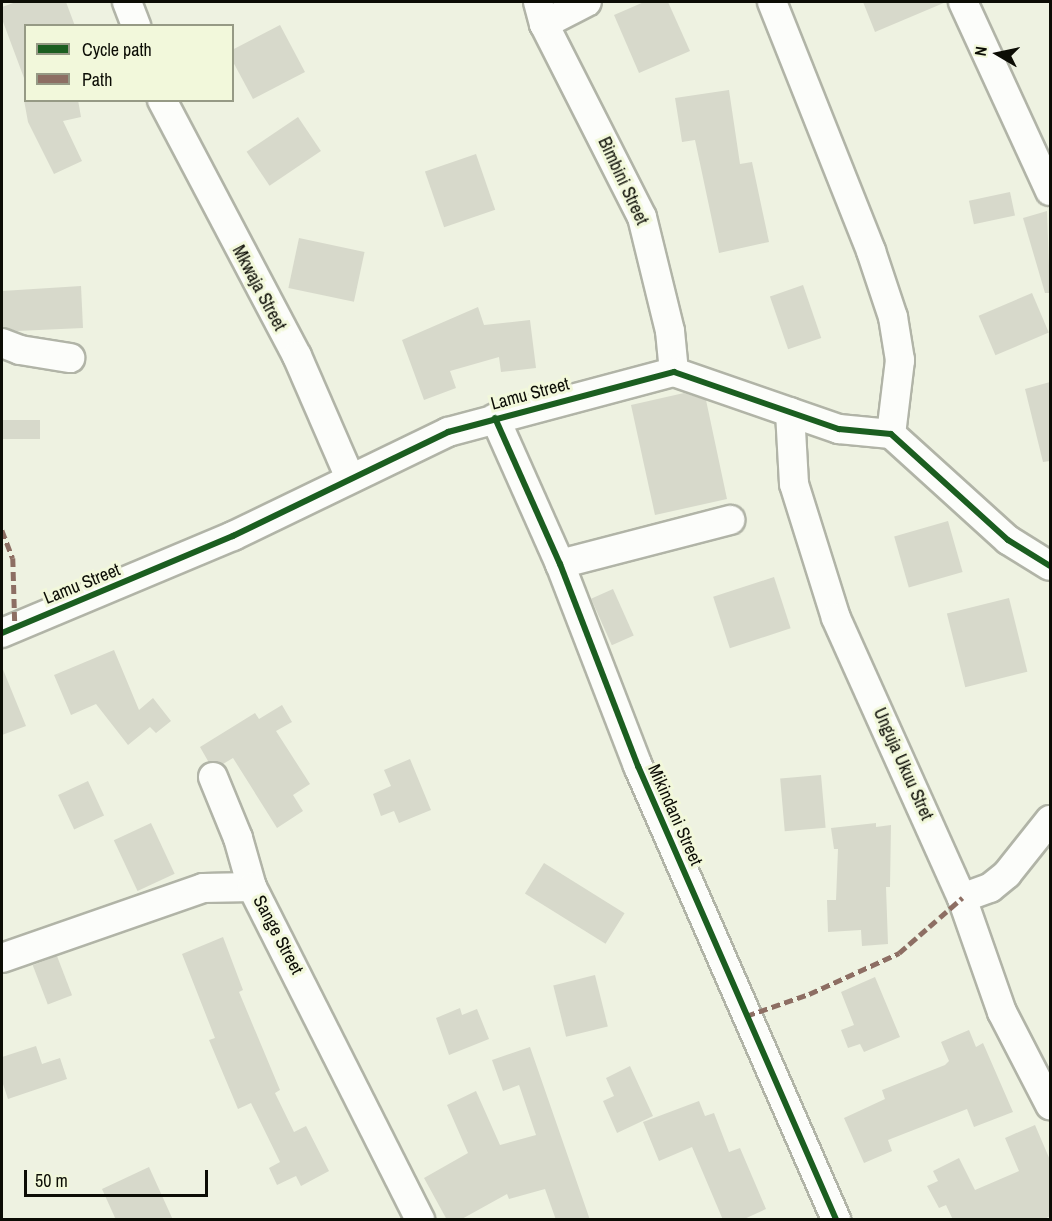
<!DOCTYPE html>
<style>
body{margin:0}
#map{position:relative;width:1052px;height:1221px;overflow:hidden;background:#eef2e1;font-family:"Archivo Narrow",sans-serif}
div>[style]{position:absolute}
[style*='--x']{left:calc(var(--x)*1px);top:calc(var(--y)*1px);width:calc(var(--w)*1px);rotate:calc(var(--a)*1deg)}
.building>*{inset:0;background:#d7d9cb;transform-origin:0 0}
.roads{filter:drop-shadow(2px 0 #b1b4a7) drop-shadow(-2px 0 #b1b4a7) drop-shadow(0 2px #b1b4a7) drop-shadow(0 -2px #b1b4a7)}
.minor>*{height:28px;margin:-14px;padding:0 14px;transform-origin:14px;border-radius:14px;background:#fcfdfa}
.quiet>*{height:4.5px;margin-top:-2.25px;transform-origin:0;background:repeating-linear-gradient(90deg,#8d6e63 0 9px,transparent 0 13.5px)}
.cycleway>*{height:6px;margin:-3px;padding:0 3px;transform-origin:3px;border-radius:3px;background:#1b5e20}
span{translate:-50% -50%;white-space:nowrap;text-align:center;line-height:1.15;-webkit-text-stroke:6px #f2f8db;paint-order:stroke}
.street-label{font-size:18px;color:#0c0d05}
.frame{position:absolute;inset:0;border:3px solid #0c0d05;pointer-events:none}
.legend{position:absolute;left:24px;top:24px;width:210px;height:78px;box-sizing:border-box;background:#f2f8db;border:2px solid #969a85;margin:0;padding:8px 10px;list-style:none;font-size:18px;color:#0c0d05}
.legend li{display:flex;align-items:center;gap:12px;height:30px}
.legend b{width:30px;border:2px solid #969a85}
.north{position:absolute;left:968px;top:24px;width:60px;height:60px;-webkit-text-stroke:4px #f2f8db;paint-order:stroke;rotate:279deg;font-size:16px;font-weight:700;line-height:24px;text-align:center;color:#0c0d05}
.north::after{content:'';display:block;margin:auto;width:21px;height:27px;background:#0c0d05;clip-path:polygon(50% 0,100% 100%,50% 72%,0 100%)}
.scale{position:absolute;left:24px;top:1170px;width:184px;height:27px;box-sizing:border-box;border:3px solid #0c0d05;border-top:0;padding-left:8px;font-size:18px;line-height:21px;white-space:nowrap;color:#0c0d05;-webkit-text-stroke:4px #f2f8db;paint-order:stroke}
</style>
<div id="map">
<div class="building">
<div style="clip-path:polygon(16px 2px,66px 2px,75px 26px,26px 26px,24px 78px,2px 19px,2px 7px)"></div>
<div style="clip-path:polygon(644px 2px,668px 2px,690px 51px,639px 73px,614px 15px)"></div>
<div style="clip-path:polygon(863px 2px,946px 2px,875px 32px)"></div>
<div style="clip-path:polygon(280px 25px,305px 72px,253px 99px,232px 60px,232px 50px)"></div>
<div style="clip-path:polygon(729px 90px,740px 164px,752px 162px,769px 242px,719px 253px,695px 140px,682px 142px,675px 98px)"></div>
<div style="clip-path:polygon(24px 100px,78px 100px,81px 117px,63px 121px,82px 161px,54px 174px,28px 122px)"></div>
<div style="left:298px;top:117px;width:41px;height:62px;rotate:56deg"></div>
<div style="left:476px;top:154px;width:59px;height:54px;rotate:71deg"></div>
<div style="left:1010px;top:192px;width:24px;height:42px;rotate:78deg"></div>
<div style="clip-path:polygon(1047px 211px,1050px 293px,1045px 293px,1023px 218px)"></div>
<div style="left:299px;top:238px;width:67px;height:51px;rotate:12deg"></div>
<div style="left:803px;top:285px;width:56px;height:35px;rotate:71deg"></div>
<div style="clip-path:polygon(81px 286px,83px 328px,17px 331px,2px 327px,2px 291px)"></div>
<div style="left:1032px;top:293px;width:43px;height:58px;rotate:67deg"></div>
<div style="clip-path:polygon(478px 307px,484px 325px,530px 320px,536px 368px,501px 372px,499px 357px,450px 371px,456px 388px,424px 400px,402px 340px)"></div>
<div style="clip-path:polygon(1050px 382px,1050px 461px,1043px 462px,1025px 389px)"></div>
<div style="clip-path:polygon(684px 393px,706px 400px,727px 499px,655px 515px,631px 405px)"></div>
<div style="left:40px;top:420px;width:19px;height:37px;rotate:90deg"></div>
<div style="left:948px;top:521px;width:53px;height:56px;rotate:74deg"></div>
<div style="left:774px;top:577px;width:54px;height:64px;rotate:72deg"></div>
<div style="left:613px;top:589px;width:51px;height:24px;rotate:66deg"></div>
<div style="left:1009px;top:598px;width:76px;height:64px;rotate:76deg"></div>
<div style="clip-path:polygon(114px 650px,139px 710px,153px 698px,171px 721px,156px 733px,150px 727px,128px 745px,96px 704px,71px 715px,54px 675px)"></div>
<div style="clip-path:polygon(2px 667px,26px 726px,2px 735px)"></div>
<div style="clip-path:polygon(282px 705px,292px 722px,276px 731px,310px 784px,293px 795px,303px 811px,277px 828px,233px 758px,223px 764px,208px 761px,200px 747px,255px 713px,259px 719px)"></div>
<div style="clip-path:polygon(410px 759px,431px 810px,399px 823px,394px 811px,381px 816px,373px 794px,391px 786px,384px 770px)"></div>
<div style="left:821px;top:775px;width:53px;height:41px;rotate:85deg"></div>
<div style="left:88px;top:781px;width:38px;height:33px;rotate:65deg"></div>
<div style="left:151px;top:823px;width:56px;height:41px;rotate:65deg"></div>
<div style="clip-path:polygon(876px 823px,876px 827px,891px 825px,890px 887px,886px 887px,888px 944px,862px 946px,861px 930px,828px 932px,827px 900px,836px 900px,838px 849px,834px 849px,831px 828px)"></div>
<div style="left:544px;top:863px;width:95px;height:36px;rotate:32deg"></div>
<div style="clip-path:polygon(223px 937px,243px 990px,239px 992px,280px 1090px,275px 1093px,294px 1132px,306px 1126px,329px 1171px,301px 1186px,296px 1176px,277px 1185px,269px 1168px,280px 1162px,251px 1103px,238px 1109px,209px 1040px,215px 1038px,182px 954px)"></div>
<div style="left:57px;top:956px;width:42px;height:26px;rotate:69deg"></div>
<div style="left:595px;top:975px;width:53px;height:43px;rotate:76deg"></div>
<div style="clip-path:polygon(875px 977px,900px 1037px,864px 1052px,860px 1044px,848px 1048px,841px 1030px,854px 1025px,841px 992px)"></div>
<div style="clip-path:polygon(460px 1008px,462px 1015px,477px 1009px,489px 1039px,449px 1055px,436px 1018px)"></div>
<div style="clip-path:polygon(969px 1030px,976px 1047px,983px 1043px,1013px 1112px,974px 1127px,967px 1109px,888px 1140px,892px 1151px,864px 1163px,844px 1118px,885px 1099px,882px 1090px,945px 1065px,949px 1061px,941px 1042px)"></div>
<div style="clip-path:polygon(36px 1046px,42px 1064px,60px 1058px,67px 1079px,8px 1099px,2px 1081px,2px 1057px)"></div>
<div style="clip-path:polygon(530px 1047px,590px 1220px,556px 1220px,545px 1189px,509px 1199px,507px 1194px,460px 1220px,447px 1220px,424px 1178px,468px 1153px,447px 1105px,476px 1091px,500px 1145px,536px 1135px,519px 1085px,503px 1091px,492px 1060px)"></div>
<div style="clip-path:polygon(630px 1066px,653px 1116px,617px 1133px,603px 1101px,614px 1096px,606px 1078px)"></div>
<div style="clip-path:polygon(699px 1101px,705px 1116px,714px 1113px,729px 1152px,740px 1148px,766px 1209px,742px 1220px,723px 1220px,692px 1147px,659px 1161px,643px 1122px)"></div>
<div style="clip-path:polygon(1035px 1125px,1050px 1160px,1050px 1216px,1043px 1220px,953px 1220px,946px 1205px,939px 1208px,927px 1186px,938px 1181px,933px 1171px,959px 1158px,975px 1190px,1019px 1171px,1005px 1138px)"></div>
<div style="clip-path:polygon(149px 1167px,173px 1220px,116px 1220px,102px 1189px)"></div>
</div>
<div class="roads">
<div class="minor">
<div style="--x:127;--y:2;--w:26;--a:69"></div>
<div style="--x:538;--y:2;--w:23;--a:75"></div>
<div style="--x:544;--y:24;--w:216;--a:63.1"></div>
<div style="--x:642;--y:217;--w:117;--a:76.2"></div>
<div style="--x:670;--y:331;--w:41;--a:84.4"></div>
<div style="--x:772;--y:2;--w:268;--a:68.3"></div>
<div style="--x:871;--y:251;--w:70;--a:71.6"></div>
<div style="--x:893;--y:317;--w:44;--a:80.8"></div>
<div style="--x:900;--y:360;--w:75;--a:96.9"></div>
<div style="--x:963;--y:2;--w:208;--a:65.3"></div>
<div style="--x:544;--y:24;--w:48;--a:-27.1"></div>
<div style="--x:162;--y:100;--w:289;--a:62.2"></div>
<div style="--x:297;--y:356;--w:133;--a:66.5"></div>
<div style="--x:2;--y:343;--w:19;--a:21"></div>
<div style="--x:20;--y:350;--w:51;--a:9.1"></div>
<div style="--x:790;--y:412;--w:72;--a:86.8"></div>
<div style="--x:794;--y:484;--w:140;--a:72.6"></div>
<div style="--x:836;--y:618;--w:307;--a:65.8"></div>
<div style="--x:962;--y:898;--w:121;--a:70.7"></div>
<div style="--x:1002;--y:1012;--w:105;--a:62.7"></div>
<div style="--x:495;--y:418;--w:160;--a:66"></div>
<div style="--x:560;--y:564;--w:217;--a:68.9"></div>
<div style="--x:638;--y:766;--w:495;--a:66.4"></div>
<div style="--x:560;--y:564;--w:176;--a:-14.5"></div>
<div style="--x:2;--y:633;--w:251;--a:-22.8"></div>
<div style="--x:233;--y:536;--w:239;--a:-25.8"></div>
<div style="--x:448;--y:432;--w:234;--a:-14.9"></div>
<div style="--x:674;--y:372;--w:175;--a:19.1"></div>
<div style="--x:839;--y:429;--w:52;--a:5.5"></div>
<div style="--x:891;--y:434;--w:158;--a:42.2"></div>
<div style="--x:1008;--y:540;--w:49;--a:31.8"></div>
<div style="--x:213;--y:777;--w:66;--a:67.7"></div>
<div style="--x:238;--y:838;--w:51;--a:74.1"></div>
<div style="--x:962;--y:898;--w:30;--a:-20"></div>
<div style="--x:990;--y:888;--w:22;--a:-39"></div>
<div style="--x:1007;--y:874;--w:69;--a:-51.5"></div>
<div style="--x:2;--y:958;--w:213;--a:-19.2"></div>
<div style="--x:203;--y:888;--w:49;--a:-1.2"></div>
<div style="--x:252;--y:887;--w:373;--a:63.2"></div>
</div>
</div>
<div class="quiet">
<div style="--x:2;--y:530;--w:30;--a:69"></div>
<div style="--x:13;--y:558;--w:68;--a:88.3"></div>
<div style="--x:746;--y:1016;--w:67;--a:-19.2"></div>
<div style="--x:809;--y:994;--w:99;--a:-24.5"></div>
<div style="--x:899;--y:953;--w:84;--a:-41.1"></div>
</div>
<div class="cycleway">
<div style="--x:495;--y:418;--w:160;--a:66"></div>
<div style="--x:560;--y:564;--w:217;--a:68.9"></div>
<div style="--x:638;--y:766;--w:495;--a:66.4"></div>
<div style="--x:2;--y:633;--w:251;--a:-22.8"></div>
<div style="--x:233;--y:536;--w:239;--a:-25.8"></div>
<div style="--x:448;--y:432;--w:234;--a:-14.9"></div>
<div style="--x:674;--y:372;--w:175;--a:19.1"></div>
<div style="--x:839;--y:429;--w:52;--a:5.5"></div>
<div style="--x:891;--y:434;--w:158;--a:42.2"></div>
<div style="--x:1008;--y:540;--w:49;--a:31.8"></div>
</div>
<div class="street-label">
<span style="left:623px;top:181px;rotate:65deg">Bimbini Street</span>
<span style="left:259px;top:288px;rotate:62deg">Mkwaja Street</span>
<span style="left:530px;top:394px;rotate:-15deg">Lamu Street</span>
<span style="left:82px;top:584px;rotate:-22deg">Lamu Street</span>
<span style="left:903px;top:764px;rotate:66deg">Unguja Ukuu Stret</span>
<span style="left:675px;top:815px;rotate:66deg">Mikindani Street</span>
<span style="left:278px;top:935px;rotate:62deg">Sange Street</span>
</div>
<div class="frame"></div>
<ul class="legend">
<li><b style="height:8px;background:#1b5e20"></b>Cycle path</li>
<li><b style="height:8px;background:#8d6e63"></b>Path</li>
</ul>
<div class="north">N</div>
<div class="scale">50 m</div>
</div>
